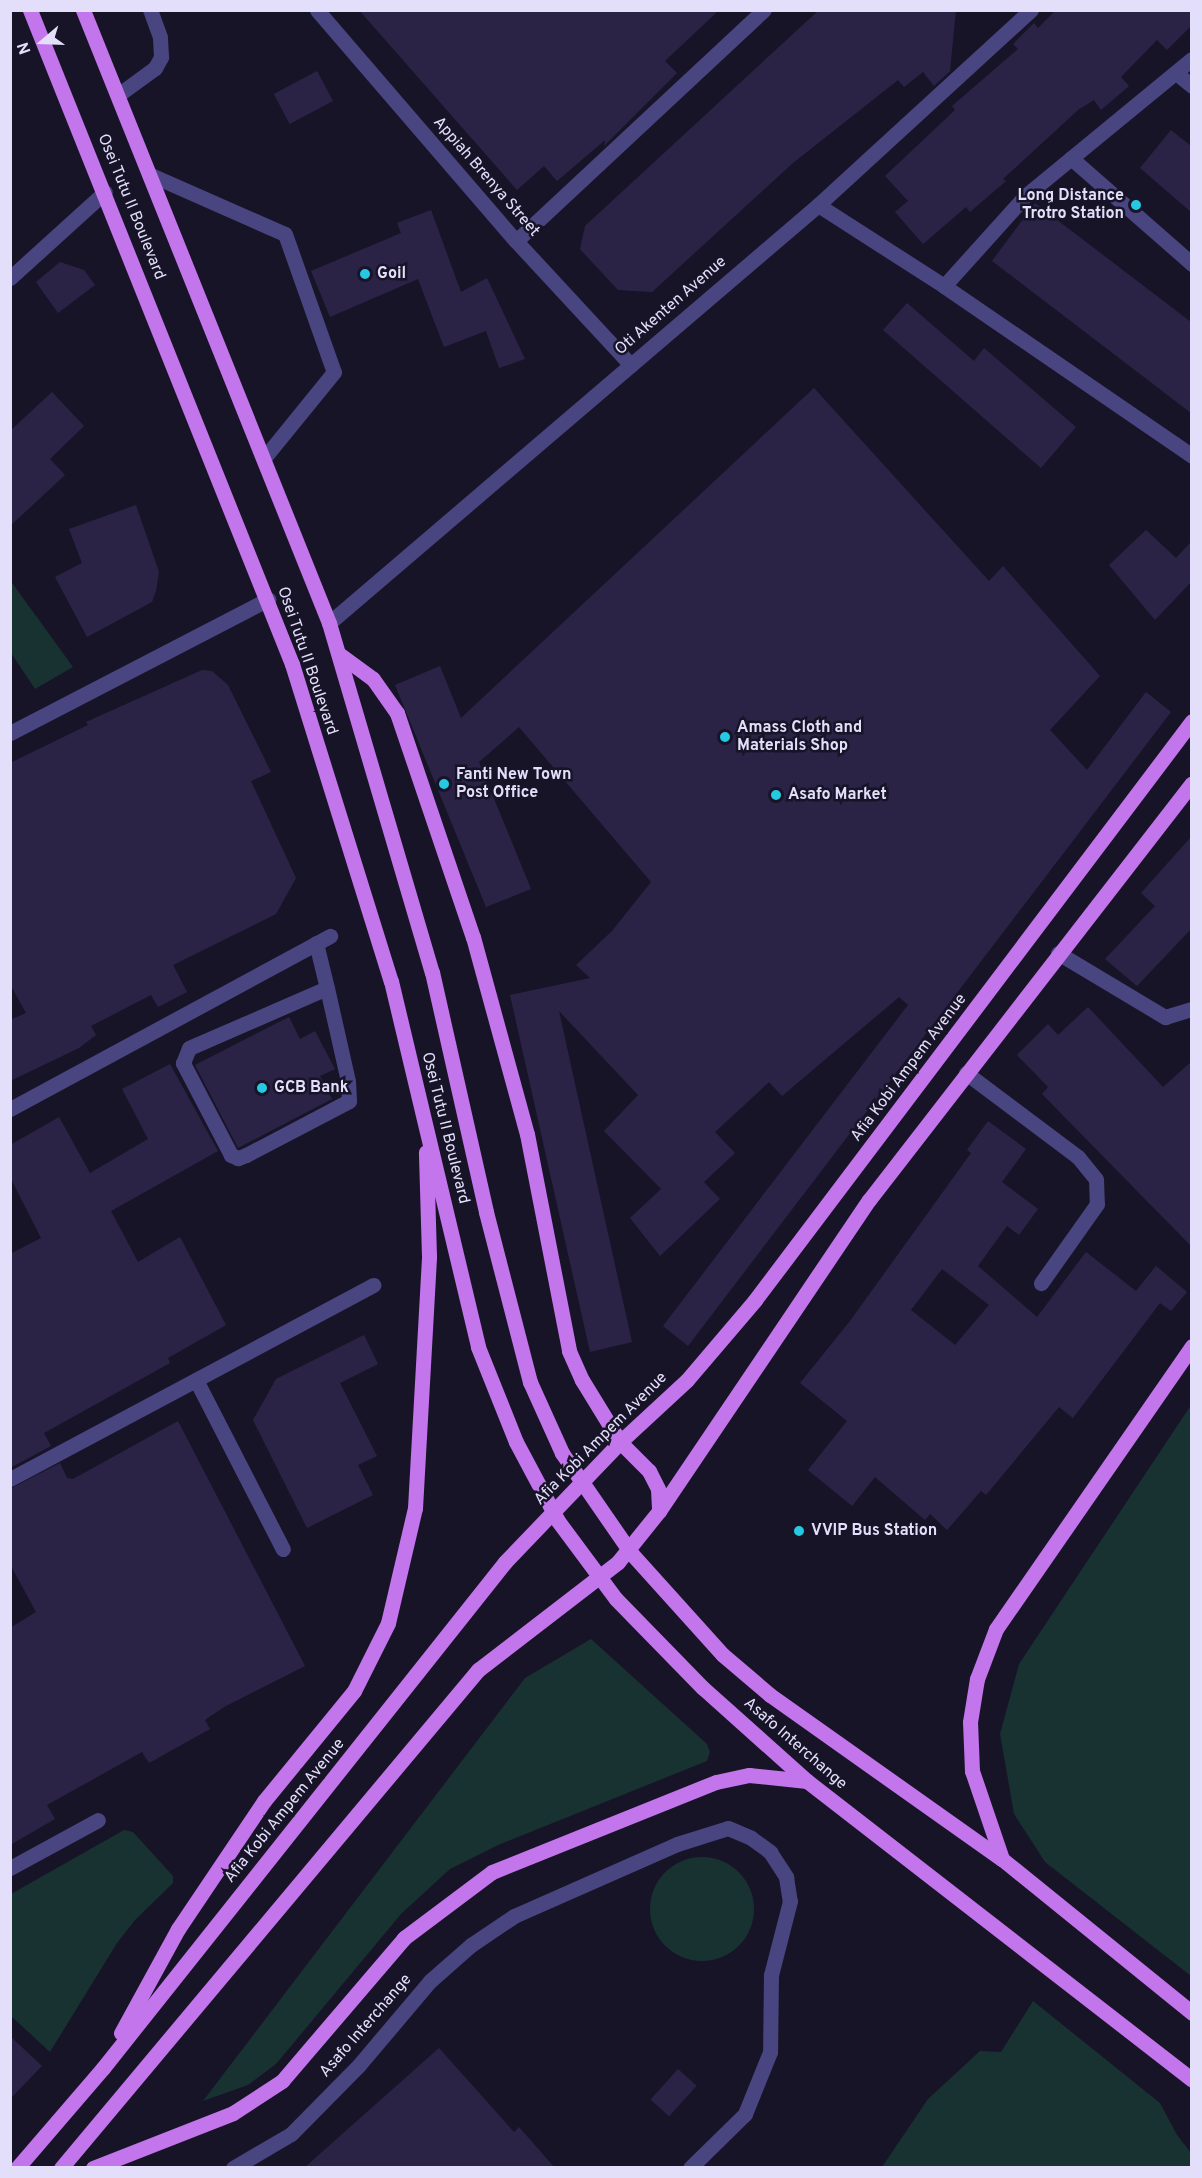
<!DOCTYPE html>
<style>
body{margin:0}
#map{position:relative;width:1202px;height:2178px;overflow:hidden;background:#181428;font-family:Overpass,sans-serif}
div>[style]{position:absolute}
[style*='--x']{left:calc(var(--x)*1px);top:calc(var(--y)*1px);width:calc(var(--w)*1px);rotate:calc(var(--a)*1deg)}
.green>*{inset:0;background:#183131}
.round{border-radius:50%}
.building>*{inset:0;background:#2b2346;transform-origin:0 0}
.minor>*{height:15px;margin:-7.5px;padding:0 7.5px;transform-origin:7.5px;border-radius:7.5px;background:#494580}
.major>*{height:15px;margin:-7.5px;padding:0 7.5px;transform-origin:7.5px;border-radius:7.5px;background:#c375ec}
.dots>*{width:16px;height:16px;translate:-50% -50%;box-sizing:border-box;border:3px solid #181428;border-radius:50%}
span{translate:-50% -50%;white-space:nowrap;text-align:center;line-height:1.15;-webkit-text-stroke:5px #181428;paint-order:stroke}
.street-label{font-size:16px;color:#e3dffb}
.poi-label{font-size:16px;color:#e3dffb;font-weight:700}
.right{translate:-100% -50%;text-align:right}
.left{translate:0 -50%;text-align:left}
.frame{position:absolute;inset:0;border:12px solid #e3dffb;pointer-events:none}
.north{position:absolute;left:12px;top:12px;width:60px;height:60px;-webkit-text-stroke:4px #181428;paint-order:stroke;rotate:251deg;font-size:16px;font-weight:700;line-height:24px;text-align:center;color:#e3dffb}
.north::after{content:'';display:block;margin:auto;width:21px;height:27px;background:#e3dffb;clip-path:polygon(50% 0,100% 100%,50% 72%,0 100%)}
</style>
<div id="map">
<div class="green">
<div style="clip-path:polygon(10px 580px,73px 667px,35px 689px,11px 653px)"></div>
<div style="clip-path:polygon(1191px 1405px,1191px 1976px,1045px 1862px,1014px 1814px,1000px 1734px,1019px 1664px)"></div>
<div style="clip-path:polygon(591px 1639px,707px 1744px,710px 1752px,707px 1761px,498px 1845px,450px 1869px,401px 1914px,276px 2064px,248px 2085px,203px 2101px,525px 1678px)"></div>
<div style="clip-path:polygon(124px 1830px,133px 1832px,173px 1876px,173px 1883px,135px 1920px,117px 1943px,50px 2052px,11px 2016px,11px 1894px)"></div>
<div class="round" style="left:650px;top:1857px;width:104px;height:104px"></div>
<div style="clip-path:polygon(1033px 2001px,1160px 2103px,1177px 2135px,1191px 2153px,1191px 2167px,882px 2167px,928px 2099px,980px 2051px,1001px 2052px)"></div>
</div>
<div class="building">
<div style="clip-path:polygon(359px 10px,719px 10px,665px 61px,677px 73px,604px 146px,605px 140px,557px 181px,544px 166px,517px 190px)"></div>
<div style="clip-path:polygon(819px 10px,956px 10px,950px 71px,934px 86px,923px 72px,904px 87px,898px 80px,793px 163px,652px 292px,618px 290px,580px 249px,585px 226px)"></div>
<div style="clip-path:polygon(1056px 10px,1191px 10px,1191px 26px,1167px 50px,1157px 40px,1121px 77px,1129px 86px,1101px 110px,1094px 100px,1078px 110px,1003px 179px,1006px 181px,970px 212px,966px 207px,923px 244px,895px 212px,908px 201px,885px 176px,955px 110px,952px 106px,1018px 49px,1013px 44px,1034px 23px,1038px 28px)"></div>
<div style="left:317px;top:71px;width:34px;height:49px;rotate:62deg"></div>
<div style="clip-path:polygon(1171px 130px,1191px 146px,1191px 212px,1140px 168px)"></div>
<div style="clip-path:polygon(1035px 203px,1191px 322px,1191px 413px,992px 261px)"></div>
<div style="clip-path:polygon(431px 210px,461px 292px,487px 278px,525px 359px,499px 368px,486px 331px,444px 347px,418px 279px,330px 317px,311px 271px,401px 233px,397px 223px)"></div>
<div style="clip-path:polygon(60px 262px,84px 270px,95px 285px,58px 313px,36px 282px)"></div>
<div style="clip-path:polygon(907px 303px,974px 361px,984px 348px,1076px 427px,1041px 468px,883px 330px)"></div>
<div style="clip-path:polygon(814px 388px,989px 581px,1003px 566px,1100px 676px,1050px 730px,1087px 770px,1146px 692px,1171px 712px,688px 1346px,663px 1326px,908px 1005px,899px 997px,782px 1096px,769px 1082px,715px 1132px,735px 1153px,704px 1182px,720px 1199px,660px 1256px,630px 1218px,661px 1189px,604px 1131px,638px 1095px,559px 1011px,632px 1342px,590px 1352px,510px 995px,590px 978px,576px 965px,612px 931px,651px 882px,519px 727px,479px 762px,531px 889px,486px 907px,395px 685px,440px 666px,461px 718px)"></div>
<div style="clip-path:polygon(52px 392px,84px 426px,50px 459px,65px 475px,10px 526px,10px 431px)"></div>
<div style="clip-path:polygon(136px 505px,159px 572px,156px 591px,152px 602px,87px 637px,55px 577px,82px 563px,69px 529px)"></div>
<div style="clip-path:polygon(1146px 530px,1176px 558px,1191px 542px,1191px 582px,1155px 620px,1109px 565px)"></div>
<div style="clip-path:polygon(202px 670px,212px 671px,228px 685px,271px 772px,251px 781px,296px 878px,276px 914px,173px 965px,187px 992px,158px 1007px,151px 995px,91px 1026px,96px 1035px,79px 1048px,10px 1081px,10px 1020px,26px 1013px,10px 984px,10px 763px,88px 725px,86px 722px)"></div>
<div style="clip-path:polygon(1191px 837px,1191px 929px,1137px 986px,1105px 959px,1155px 906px,1141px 893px)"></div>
<div style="clip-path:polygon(1088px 1007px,1163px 1087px,1191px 1062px,1191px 1246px,1042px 1094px,1048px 1087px,1017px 1055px,1048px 1024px,1058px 1035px)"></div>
<div style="clip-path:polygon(289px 1017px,300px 1039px,315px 1031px,335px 1069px,320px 1076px,332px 1099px,238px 1148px,195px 1065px)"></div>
<div style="clip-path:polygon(170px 1064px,218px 1151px,111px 1211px,138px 1262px,180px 1237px,226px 1325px,168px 1358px,170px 1363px,44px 1433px,51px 1446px,10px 1468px,10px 1254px,41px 1238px,10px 1177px,10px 1145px,59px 1117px,90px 1173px,148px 1139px,122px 1089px)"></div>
<div style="clip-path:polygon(evenodd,988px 1121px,1026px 1149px,1002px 1182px,1038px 1209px,1019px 1235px,1007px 1226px,978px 1266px,1037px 1317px,1086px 1252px,1136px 1291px,1156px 1266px,1187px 1292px,1171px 1311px,1160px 1303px,1073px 1418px,1059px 1407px,986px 1495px,981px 1491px,947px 1530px,930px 1514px,925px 1520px,875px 1477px,852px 1506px,808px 1470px,847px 1421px,800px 1383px,850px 1321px,971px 1153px,967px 1150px,988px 1121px,942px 1269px,989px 1305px,955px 1345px,911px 1310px,942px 1269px)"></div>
<div style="clip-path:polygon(364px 1335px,378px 1364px,340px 1383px,377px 1456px,358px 1465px,373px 1495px,307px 1528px,253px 1420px,276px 1379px)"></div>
<div style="clip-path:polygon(178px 1421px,305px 1666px,224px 1707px,205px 1720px,210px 1729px,149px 1763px,142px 1752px,47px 1805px,55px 1819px,10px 1845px,10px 1628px,36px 1612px,10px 1564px,10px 1489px,60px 1463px,67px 1478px,73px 1479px)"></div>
<div style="clip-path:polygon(10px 2036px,42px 2066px,10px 2099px)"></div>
<div style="clip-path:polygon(439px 2048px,514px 2132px,519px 2127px,555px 2168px,304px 2168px)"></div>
<div style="left:678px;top:2069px;width:25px;height:41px;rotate:42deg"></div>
</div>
<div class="minor">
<div style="--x:317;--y:10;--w:305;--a:49.3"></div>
<div style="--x:516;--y:241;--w:169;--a:47.2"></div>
<div style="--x:1176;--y:73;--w:21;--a:39"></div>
<div style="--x:118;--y:95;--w:46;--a:-36.1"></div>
<div style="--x:155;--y:68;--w:13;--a:-61"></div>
<div style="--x:161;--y:57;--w:20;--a:-93"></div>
<div style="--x:160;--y:37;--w:29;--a:-110"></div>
<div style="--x:1071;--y:158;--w:161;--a:41.2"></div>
<div style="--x:151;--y:175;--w:146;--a:23.8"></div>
<div style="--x:285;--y:234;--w:146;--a:70.5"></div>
<div style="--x:334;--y:372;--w:111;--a:129.1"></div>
<div style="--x:818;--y:205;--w:150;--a:32.7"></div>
<div style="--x:944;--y:286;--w:301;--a:34.4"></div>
<div style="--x:516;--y:241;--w:339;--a:-43"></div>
<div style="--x:10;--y:278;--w:128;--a:-42.2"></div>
<div style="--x:944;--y:286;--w:121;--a:-48"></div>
<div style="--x:1025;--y:196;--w:216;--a:-39.4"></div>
<div style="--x:329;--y:623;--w:643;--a:-40.52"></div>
<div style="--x:818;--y:205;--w:289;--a:-42.5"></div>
<div style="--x:10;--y:733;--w:291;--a:-27.4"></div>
<div style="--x:316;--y:943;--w:46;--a:76.3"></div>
<div style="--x:327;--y:988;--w:95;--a:77.3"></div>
<div style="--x:348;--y:1081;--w:20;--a:87"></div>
<div style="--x:349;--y:1101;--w:116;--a:152.3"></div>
<div style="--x:246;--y:1155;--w:9;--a:159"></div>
<div style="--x:238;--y:1158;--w:8;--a:-157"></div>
<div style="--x:231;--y:1155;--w:104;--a:-117.6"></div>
<div style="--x:183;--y:1063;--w:16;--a:-68"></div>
<div style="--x:189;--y:1048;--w:150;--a:-23.5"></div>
<div style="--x:1058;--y:953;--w:125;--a:30.9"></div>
<div style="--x:1165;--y:1017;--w:28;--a:-17"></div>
<div style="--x:966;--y:1073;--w:140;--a:36.9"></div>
<div style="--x:1078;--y:1157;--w:28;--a:51"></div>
<div style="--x:1096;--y:1179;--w:25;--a:88"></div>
<div style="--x:1097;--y:1204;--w:97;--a:125.3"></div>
<div style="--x:10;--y:1109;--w:364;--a:-28.4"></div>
<div style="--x:196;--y:1380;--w:190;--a:62.8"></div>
<div style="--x:10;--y:1479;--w:412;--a:-28.1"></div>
<div style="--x:10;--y:1868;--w:100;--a:-28.6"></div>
<div style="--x:233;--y:2168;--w:67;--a:-30.4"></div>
<div style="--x:291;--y:2134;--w:97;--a:-45.4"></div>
<div style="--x:359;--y:2065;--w:110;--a:-49.8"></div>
<div style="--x:430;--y:1981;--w:55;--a:-41.3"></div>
<div style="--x:471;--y:1945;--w:52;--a:-34"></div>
<div style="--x:514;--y:1916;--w:178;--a:-23.8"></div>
<div style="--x:677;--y:1844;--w:53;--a:-17.4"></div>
<div style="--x:728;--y:1828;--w:25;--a:23"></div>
<div style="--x:751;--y:1838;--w:24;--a:36"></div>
<div style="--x:770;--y:1852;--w:30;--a:57"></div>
<div style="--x:786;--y:1877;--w:24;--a:81"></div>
<div style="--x:790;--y:1901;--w:76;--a:104.4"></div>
<div style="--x:771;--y:1975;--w:77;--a:90.7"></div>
<div style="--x:770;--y:2052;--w:67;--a:112"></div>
<div style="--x:745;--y:2114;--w:77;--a:135.5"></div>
</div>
<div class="major">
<div style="--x:30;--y:10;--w:705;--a:68.17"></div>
<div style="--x:292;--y:664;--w:332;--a:72.7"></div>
<div style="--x:391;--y:981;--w:376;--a:76.6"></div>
<div style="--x:478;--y:1347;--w:102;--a:68.2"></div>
<div style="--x:516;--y:1442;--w:89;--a:62"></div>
<div style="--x:558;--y:1521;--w:97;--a:53.4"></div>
<div style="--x:616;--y:1599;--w:124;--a:45.7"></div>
<div style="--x:703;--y:1688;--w:140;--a:41.8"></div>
<div style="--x:807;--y:1781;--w:487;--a:37.8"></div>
<div style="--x:83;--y:10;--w:661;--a:68.13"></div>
<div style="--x:329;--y:623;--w:364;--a:73.6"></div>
<div style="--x:432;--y:972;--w:246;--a:77.3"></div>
<div style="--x:486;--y:1212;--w:176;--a:75.5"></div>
<div style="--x:530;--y:1382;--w:78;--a:65.7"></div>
<div style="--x:562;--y:1453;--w:121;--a:55.4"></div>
<div style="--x:631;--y:1553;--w:137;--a:48"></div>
<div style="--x:723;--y:1655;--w:62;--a:40.4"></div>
<div style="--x:770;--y:1695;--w:284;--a:35.3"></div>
<div style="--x:1002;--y:1859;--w:245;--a:39"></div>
<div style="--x:339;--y:654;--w:42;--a:36.3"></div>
<div style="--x:373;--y:679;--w:42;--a:54.8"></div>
<div style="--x:397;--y:713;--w:237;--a:71.3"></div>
<div style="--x:473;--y:937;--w:204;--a:74.7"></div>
<div style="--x:527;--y:1134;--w:221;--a:79"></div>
<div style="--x:569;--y:1351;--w:32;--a:66"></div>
<div style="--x:582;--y:1380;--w:73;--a:58.5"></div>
<div style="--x:620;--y:1442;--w:41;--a:45"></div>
<div style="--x:649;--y:1471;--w:20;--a:63"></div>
<div style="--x:658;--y:1489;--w:22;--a:87"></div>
<div style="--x:1002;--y:1859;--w:93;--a:-108.8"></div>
<div style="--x:972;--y:1771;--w:49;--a:-92.3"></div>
<div style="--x:970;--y:1722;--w:44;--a:-80.8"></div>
<div style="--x:977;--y:1679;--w:53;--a:-69.2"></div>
<div style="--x:996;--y:1629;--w:344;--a:-55.3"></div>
<div style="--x:121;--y:2033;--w:119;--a:-61.3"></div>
<div style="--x:178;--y:1929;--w:154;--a:-56.1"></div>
<div style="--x:264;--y:1801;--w:142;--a:-50.7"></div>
<div style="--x:354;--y:1691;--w:76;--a:-63.4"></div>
<div style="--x:388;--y:1623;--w:118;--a:-76.8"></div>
<div style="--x:415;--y:1508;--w:252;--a:-86.8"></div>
<div style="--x:429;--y:1256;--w:104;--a:-91.7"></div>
<div style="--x:17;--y:2168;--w:132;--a:-49.3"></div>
<div style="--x:103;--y:2068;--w:646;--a:-51.53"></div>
<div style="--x:505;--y:1562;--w:166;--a:-46.2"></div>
<div style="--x:620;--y:1442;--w:91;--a:-42.8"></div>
<div style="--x:687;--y:1380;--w:105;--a:-49.6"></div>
<div style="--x:755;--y:1300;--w:725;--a:-52.96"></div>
<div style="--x:61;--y:2168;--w:650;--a:-50.06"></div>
<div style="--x:478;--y:1670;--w:177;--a:-37.6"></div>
<div style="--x:618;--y:1562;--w:65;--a:-51.2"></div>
<div style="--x:659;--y:1511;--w:375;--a:-56"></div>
<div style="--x:869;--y:1200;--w:527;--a:-52.24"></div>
<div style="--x:93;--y:2168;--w:150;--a:-21.4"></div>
<div style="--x:233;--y:2113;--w:59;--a:-33.1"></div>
<div style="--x:282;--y:2081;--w:188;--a:-49.5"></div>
<div style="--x:404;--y:1938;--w:110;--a:-36.9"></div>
<div style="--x:492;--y:1872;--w:241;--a:-21.9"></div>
<div style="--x:716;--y:1782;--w:34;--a:-12"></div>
<div style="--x:749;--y:1775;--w:58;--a:5.9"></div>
</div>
<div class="dots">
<div style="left:1136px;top:205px;background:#25c9e1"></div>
<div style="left:365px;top:274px;background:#25c9e1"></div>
<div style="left:725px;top:737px;background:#25c9e1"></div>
<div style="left:444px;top:784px;background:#25c9e1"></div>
<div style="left:776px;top:795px;background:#25c9e1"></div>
<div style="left:262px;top:1088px;background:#25c9e1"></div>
<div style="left:799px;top:1531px;background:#25c9e1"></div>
</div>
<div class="street-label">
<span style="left:486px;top:177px;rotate:49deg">Appiah Brenya Street</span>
<span style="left:131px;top:207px;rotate:68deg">Osei Tutu II Boulevard</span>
<span style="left:671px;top:306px;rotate:-41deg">Oti Akenten Avenue</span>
<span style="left:307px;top:661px;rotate:71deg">Osei Tutu II Boulevard</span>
<span style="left:909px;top:1068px;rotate:-53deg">Afia Kobi Ampem Avenue</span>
<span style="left:445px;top:1128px;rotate:76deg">Osei Tutu II Boulevard</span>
<span style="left:601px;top:1439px;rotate:-45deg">Afia Kobi Ampem Avenue</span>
<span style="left:795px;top:1744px;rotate:41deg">Asafo Interchange</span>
<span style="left:285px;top:1811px;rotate:-51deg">Afia Kobi Ampem Avenue</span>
<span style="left:366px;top:2026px;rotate:-49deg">Asafo Interchange</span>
</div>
<div class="poi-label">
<span class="right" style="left:1124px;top:205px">Long Distance<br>Trotro Station</span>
<span class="left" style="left:377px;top:274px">Goil</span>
<span class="left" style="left:737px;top:737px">Amass Cloth and<br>Materials Shop</span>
<span class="left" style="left:456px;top:784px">Fanti New Town<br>Post Office</span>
<span class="left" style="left:788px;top:795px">Asafo Market</span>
<span class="left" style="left:274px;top:1088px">GCB Bank</span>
<span class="left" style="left:811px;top:1531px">VVIP Bus Station</span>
</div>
<div class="frame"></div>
<div class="north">N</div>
</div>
